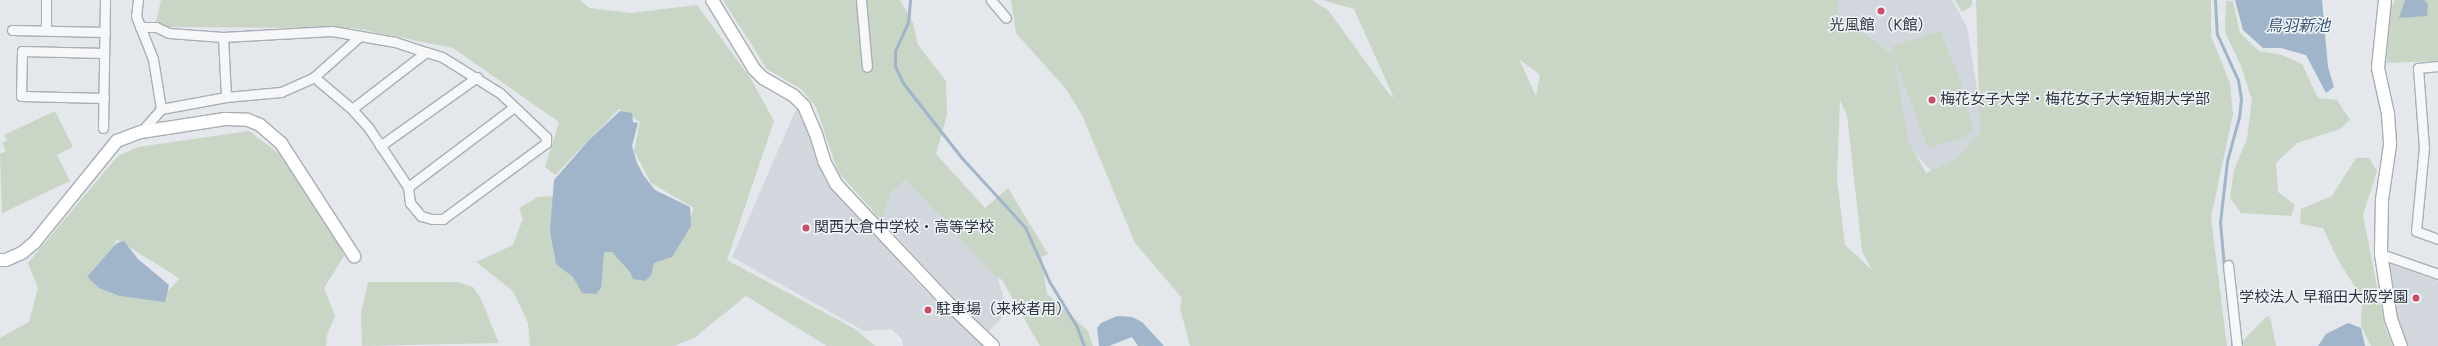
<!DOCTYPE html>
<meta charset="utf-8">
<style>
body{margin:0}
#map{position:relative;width:2438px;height:346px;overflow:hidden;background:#e4e7eb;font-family:Figtree,"Noto Sans JP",sans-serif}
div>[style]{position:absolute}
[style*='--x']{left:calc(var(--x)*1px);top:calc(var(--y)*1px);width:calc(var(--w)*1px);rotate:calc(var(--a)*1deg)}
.built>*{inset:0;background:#d2d6dd}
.green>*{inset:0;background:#c9d5c5}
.water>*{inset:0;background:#a0b5ca}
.stream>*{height:3px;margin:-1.5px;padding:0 1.5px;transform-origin:1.5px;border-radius:1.5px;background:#a0b5ca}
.roads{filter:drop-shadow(1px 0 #a9aeb5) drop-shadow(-1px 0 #a9aeb5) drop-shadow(0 1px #a9aeb5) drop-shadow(0 -1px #a9aeb5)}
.street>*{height:9px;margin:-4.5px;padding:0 4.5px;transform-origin:4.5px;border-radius:4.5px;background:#f6f7f9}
.secondary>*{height:12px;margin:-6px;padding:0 6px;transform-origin:6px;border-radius:6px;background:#fff}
.dots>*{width:11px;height:11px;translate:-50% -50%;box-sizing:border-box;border:2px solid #f3f6f8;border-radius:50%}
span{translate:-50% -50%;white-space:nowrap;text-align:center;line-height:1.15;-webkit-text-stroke:3px #f3f6f8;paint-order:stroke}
.poi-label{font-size:15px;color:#2c3543}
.left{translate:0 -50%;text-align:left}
.right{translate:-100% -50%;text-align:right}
.water-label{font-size:16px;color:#375576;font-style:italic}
</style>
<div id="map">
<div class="built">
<div style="clip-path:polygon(1828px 0,1952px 0,1967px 27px,1987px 151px,1933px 173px,1905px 143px)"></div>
<div style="clip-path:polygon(797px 107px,811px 134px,824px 178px,925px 291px,984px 346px,903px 346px,902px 339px,891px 329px,864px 331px,732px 257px)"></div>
<div style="clip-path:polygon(906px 179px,997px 276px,1004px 299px,1003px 317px,989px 331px,974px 320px,882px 221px,890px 194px)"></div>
<div style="clip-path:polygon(2390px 264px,2438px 281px,2438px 346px,2406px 346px,2396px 315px)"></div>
</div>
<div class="green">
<div style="clip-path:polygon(161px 0,580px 0,589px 8px,631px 13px,697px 5px,751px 79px,774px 121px,727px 260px,855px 329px,875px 346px,827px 346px,746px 296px,694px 338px,673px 346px,530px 346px,528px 323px,513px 291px,476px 262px,513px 245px,523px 219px,519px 208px,538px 197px,556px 196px,566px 216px,551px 217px,555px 225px,554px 257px,579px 273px,588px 295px,604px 245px,652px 255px,673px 254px,694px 208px,651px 183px,634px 151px,640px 122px,619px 109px,555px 175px,545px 167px,559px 122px,453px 48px,354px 28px,168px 27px,156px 22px)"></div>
<div style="clip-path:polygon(723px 0,900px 0,913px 23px,918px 45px,946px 81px,947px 115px,936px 154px,985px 208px,1008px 188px,1048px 254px,1041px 257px,1047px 294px,1088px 331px,1093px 346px,1040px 346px,1002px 280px,993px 274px,906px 179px,890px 194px,882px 221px,838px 172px,816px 107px,801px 89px,767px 69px)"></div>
<div style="clip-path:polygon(evenodd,1011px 0,1312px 0,1328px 10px,1389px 94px,1394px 98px,1354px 9px,1322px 0,1837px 0,1839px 15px,1894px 56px,1891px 47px,1940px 31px,1960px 79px,1973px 131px,1965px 137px,1928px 148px,1894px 57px,1908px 141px,1926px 173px,1957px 159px,1980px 132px,1976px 0,2211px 0,2211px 36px,2230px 83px,2233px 114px,2211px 217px,2227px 346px,1190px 346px,1180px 308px,1182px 298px,1135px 243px,1082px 115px,1066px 89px,1016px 33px,1011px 0,1519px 59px,1540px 75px,1536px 96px,1519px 59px,1011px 0,1840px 100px,1847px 115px,1862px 251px,1872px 270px,1845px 245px,1837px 179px,1840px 100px)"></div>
<div style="clip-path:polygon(1955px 0,1972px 0,1972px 6px,1962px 12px)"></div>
<div style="clip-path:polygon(2395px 0,2438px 0,2438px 61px,2386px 63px,2391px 10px)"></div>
<div style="clip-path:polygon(2226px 1px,2233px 1px,2240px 33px,2259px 51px,2282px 55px,2302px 64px,2318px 98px,2337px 100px,2350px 120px,2340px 129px,2297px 143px,2276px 163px,2278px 192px,2295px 205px,2291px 216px,2241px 213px,2230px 198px,2234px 170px,2247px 139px,2252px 100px,2241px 66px,2225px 32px)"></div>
<div style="clip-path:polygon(55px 111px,73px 147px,57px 155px,70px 181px,2px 213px,0 154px,6px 151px,2px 143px,7px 140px,4px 135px)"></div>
<div style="clip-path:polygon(evenodd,249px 131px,278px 153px,301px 183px,331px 227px,344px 256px,324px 288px,335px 316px,327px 335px,326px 346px,0 346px,0 338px,29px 322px,38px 288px,28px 263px,118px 156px,138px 147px,249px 131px,116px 239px,179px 278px,180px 278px,165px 294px,112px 260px,116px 239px)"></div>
<div style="clip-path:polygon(2356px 158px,2369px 158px,2377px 171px,2363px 215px,2385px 327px,2393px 346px,2371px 346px,2361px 325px,2362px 298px,2337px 258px,2323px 228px,2300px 224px,2301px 209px,2332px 196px)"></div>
<div style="clip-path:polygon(368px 282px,457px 282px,473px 287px,481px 299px,499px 343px,362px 346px,361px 313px)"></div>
<div style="clip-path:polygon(2267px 316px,2270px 317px,2276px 346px,2244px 346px,2242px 342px)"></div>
</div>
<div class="water">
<div style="clip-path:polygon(2235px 0,2322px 0,2328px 67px,2334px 87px,2326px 93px,2306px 55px,2281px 48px,2263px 48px,2243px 30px)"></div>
<div style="clip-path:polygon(2405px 0,2424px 0,2428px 4px,2427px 16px,2399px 18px)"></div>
<div style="clip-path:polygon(620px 111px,632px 113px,633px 122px,638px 123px,632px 146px,637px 163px,644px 176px,655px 190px,690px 207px,691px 226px,672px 257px,654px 263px,651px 275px,645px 281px,633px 279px,630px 272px,612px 252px,604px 252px,601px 288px,596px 294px,582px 293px,573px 277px,556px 264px,550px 231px,554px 180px,589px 140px)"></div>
<div style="clip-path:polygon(124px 241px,138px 259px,169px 285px,165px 302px,120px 296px,99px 288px,87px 277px,117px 243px)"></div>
<div style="clip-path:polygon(1117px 316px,1132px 317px,1142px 322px,1164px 346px,1138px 346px,1132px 337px,1109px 346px,1099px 346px,1097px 328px,1101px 323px)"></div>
<div style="clip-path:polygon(2348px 323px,2361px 328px,2365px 346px,2318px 346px,2326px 334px)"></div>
</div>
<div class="stream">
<div style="--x:910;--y:0;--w:22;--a:95"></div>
<div style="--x:908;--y:22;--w:32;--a:114"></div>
<div style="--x:895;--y:51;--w:15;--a:90"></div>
<div style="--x:895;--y:66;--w:19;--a:65"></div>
<div style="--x:903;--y:83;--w:94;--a:51.9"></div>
<div style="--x:961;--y:157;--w:95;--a:47.6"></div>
<div style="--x:1025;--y:227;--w:59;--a:66"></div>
<div style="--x:1049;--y:281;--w:54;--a:58.7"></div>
<div style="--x:1077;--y:327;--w:20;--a:70"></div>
<div style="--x:2215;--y:0;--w:34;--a:87"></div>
<div style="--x:2217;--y:34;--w:51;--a:65.5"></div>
<div style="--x:2238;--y:80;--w:19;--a:81"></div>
<div style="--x:2241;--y:99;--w:18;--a:96"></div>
<div style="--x:2239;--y:117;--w:46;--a:105.3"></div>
<div style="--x:2227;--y:161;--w:61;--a:96.5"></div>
<div style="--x:2220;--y:222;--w:45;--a:84.9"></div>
<div style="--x:2232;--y:338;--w:8;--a:90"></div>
</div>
<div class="roads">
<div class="street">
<div style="--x:138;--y:0;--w:16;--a:97"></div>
<div style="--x:136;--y:16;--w:46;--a:68.4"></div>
<div style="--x:153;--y:59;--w:51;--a:80.9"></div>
<div style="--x:861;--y:0;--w:67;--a:84.9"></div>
<div style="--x:991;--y:0;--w:23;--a:50"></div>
<div style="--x:140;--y:27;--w:16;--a:0"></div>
<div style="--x:156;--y:27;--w:14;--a:25"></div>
<div style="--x:169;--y:33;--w:54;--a:4.2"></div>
<div style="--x:223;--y:37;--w:109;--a:-3.2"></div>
<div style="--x:332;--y:31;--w:64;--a:9.9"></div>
<div style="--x:395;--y:42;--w:33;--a:18"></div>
<div style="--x:46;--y:29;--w:29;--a:-90"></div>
<div style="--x:12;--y:30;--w:93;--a:1.2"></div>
<div style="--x:223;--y:37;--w:60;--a:87.1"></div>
<div style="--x:2438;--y:66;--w:20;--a:174"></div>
<div style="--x:2418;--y:68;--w:79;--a:85.7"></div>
<div style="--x:2424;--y:147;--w:84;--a:95.4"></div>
<div style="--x:2416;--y:231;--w:23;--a:20"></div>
<div style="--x:314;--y:77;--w:50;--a:40.1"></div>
<div style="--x:104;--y:98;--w:83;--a:-178.6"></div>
<div style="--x:21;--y:96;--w:45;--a:-88.7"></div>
<div style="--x:22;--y:51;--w:82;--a:1.4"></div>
<div style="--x:103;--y:128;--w:128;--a:-89.1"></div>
<div style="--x:141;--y:132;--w:30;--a:-49"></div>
<div style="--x:161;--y:109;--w:66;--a:-10.5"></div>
<div style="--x:226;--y:97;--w:55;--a:-5.2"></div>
<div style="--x:281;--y:92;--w:36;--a:-24"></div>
<div style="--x:314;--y:77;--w:62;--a:-41.7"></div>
<div style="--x:380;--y:146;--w:119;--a:-35.4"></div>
<div style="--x:408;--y:187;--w:72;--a:-123.7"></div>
<div style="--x:368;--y:127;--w:24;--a:-132"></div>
<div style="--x:352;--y:109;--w:93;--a:-37.6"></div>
<div style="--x:426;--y:52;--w:17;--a:17"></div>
<div style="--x:442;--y:57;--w:68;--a:31.8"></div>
<div style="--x:500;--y:93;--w:64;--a:43.7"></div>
<div style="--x:546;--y:137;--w:6;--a:90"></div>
<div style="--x:546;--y:143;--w:128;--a:143.6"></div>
<div style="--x:443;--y:219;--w:11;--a:180"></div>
<div style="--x:432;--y:219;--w:11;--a:-165"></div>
<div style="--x:421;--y:216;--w:17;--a:-130"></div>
<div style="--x:410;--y:203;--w:16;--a:-97"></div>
<div style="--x:408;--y:187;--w:133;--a:-37"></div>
<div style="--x:2381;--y:254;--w:60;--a:19.3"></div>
<div style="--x:2228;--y:265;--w:81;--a:83.7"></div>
</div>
<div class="secondary">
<div style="--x:712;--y:0;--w:81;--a:58.7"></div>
<div style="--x:754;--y:69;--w:13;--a:45"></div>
<div style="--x:763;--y:78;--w:34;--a:30"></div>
<div style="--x:793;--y:95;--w:16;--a:45"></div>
<div style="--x:804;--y:106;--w:30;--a:67"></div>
<div style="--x:816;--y:134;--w:28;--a:73"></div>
<div style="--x:824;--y:161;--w:26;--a:62"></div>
<div style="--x:836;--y:184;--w:166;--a:46.7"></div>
<div style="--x:950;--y:305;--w:59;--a:43.6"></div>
<div style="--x:2385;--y:0;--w:68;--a:95.9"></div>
<div style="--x:2378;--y:68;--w:47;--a:77.7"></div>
<div style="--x:2388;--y:114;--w:31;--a:86"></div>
<div style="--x:2390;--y:145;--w:56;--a:98.3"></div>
<div style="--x:2382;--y:200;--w:54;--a:91.1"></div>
<div style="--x:2381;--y:254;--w:66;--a:81.3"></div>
<div style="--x:2391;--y:319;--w:29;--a:70"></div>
<div style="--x:0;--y:260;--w:6;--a:0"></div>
<div style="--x:6;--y:260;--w:17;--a:-24"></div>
<div style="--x:22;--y:253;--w:16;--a:-40"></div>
<div style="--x:34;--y:243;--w:132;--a:-50.9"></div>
<div style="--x:117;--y:141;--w:26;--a:-21"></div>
<div style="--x:141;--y:132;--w:85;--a:-8.8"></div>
<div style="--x:225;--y:119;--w:23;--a:2"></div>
<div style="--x:248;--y:120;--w:13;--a:23"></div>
<div style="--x:260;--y:125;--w:28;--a:41"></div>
<div style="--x:281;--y:143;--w:135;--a:57.1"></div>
</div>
</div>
<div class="dots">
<div style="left:1881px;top:11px;background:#cb4e65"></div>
<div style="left:1932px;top:100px;background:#cb4e65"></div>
<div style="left:806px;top:228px;background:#cb4e65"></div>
<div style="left:2416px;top:298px;background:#cb4e65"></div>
<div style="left:928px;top:310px;background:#cb4e65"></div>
</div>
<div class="poi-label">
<span style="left:1881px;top:26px">光風館 （K館）</span>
<span class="left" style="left:1940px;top:100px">梅花女子大学・梅花女子大学短期大学部</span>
<span class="left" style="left:814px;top:228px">関西大倉中学校・高等学校</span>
<span class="right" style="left:2408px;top:298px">学校法人 早稲田大阪学園</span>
<span class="left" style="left:936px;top:310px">駐車場（来校者用）</span>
</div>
<div class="water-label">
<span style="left:2298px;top:26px">鳥羽新池</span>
</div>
</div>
